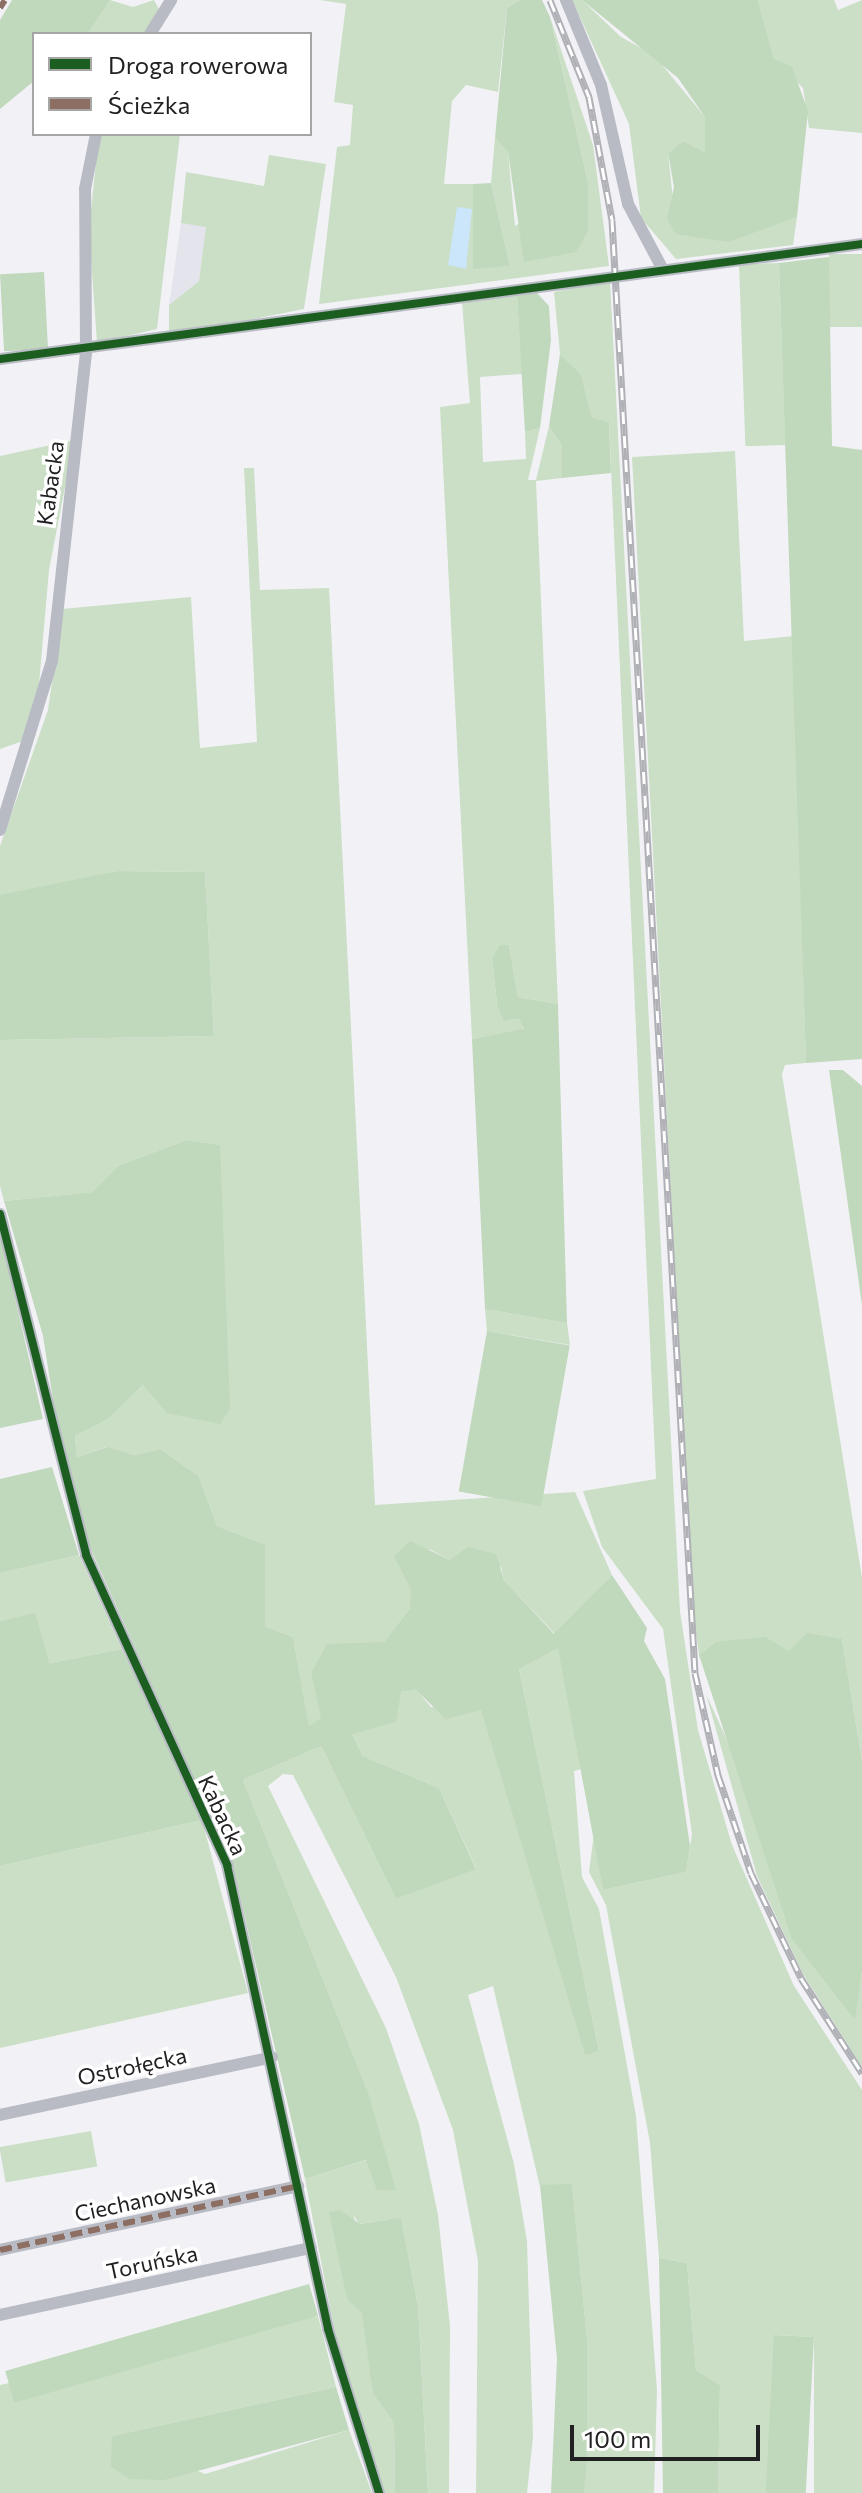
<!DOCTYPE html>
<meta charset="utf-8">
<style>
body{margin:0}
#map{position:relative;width:862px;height:2493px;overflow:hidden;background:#f2f2f6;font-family:Commissioner,sans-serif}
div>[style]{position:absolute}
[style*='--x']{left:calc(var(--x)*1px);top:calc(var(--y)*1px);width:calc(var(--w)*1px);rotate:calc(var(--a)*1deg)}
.built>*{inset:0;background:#e4e4ed}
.green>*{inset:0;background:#cadfc6;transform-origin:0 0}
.forest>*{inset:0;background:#c0d8bb;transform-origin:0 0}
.water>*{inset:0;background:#cbe5fa}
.street>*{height:12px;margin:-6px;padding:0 6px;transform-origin:6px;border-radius:6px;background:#b8bbc4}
.rail>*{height:7px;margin-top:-3.5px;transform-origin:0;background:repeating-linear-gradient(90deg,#fff 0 12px,#b0b1b6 0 24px);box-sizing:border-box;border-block:2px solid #b0b1b6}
.quiet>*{height:6px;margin-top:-3px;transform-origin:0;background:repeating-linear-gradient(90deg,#8d6e63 0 12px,transparent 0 18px)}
.cycleway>*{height:8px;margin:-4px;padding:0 4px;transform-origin:4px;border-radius:4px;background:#1b5e20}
span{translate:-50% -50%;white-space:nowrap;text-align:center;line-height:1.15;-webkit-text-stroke:7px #fff;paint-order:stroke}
.street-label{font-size:22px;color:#212124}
.legend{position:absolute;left:32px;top:32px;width:280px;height:104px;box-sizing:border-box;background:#fff;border:2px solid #a6a6a7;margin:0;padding:10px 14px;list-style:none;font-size:24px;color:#212124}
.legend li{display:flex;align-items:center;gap:16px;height:40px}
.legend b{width:40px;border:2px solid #a6a6a7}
.scale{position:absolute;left:570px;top:2425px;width:190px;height:36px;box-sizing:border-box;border:4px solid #212124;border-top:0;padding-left:10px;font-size:24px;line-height:28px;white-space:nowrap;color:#212124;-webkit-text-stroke:6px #fff;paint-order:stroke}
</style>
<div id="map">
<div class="built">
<div style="clip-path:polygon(181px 223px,207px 226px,199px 281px,169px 305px)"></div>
</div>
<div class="green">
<div style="clip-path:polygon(110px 0,133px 7px,154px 0,159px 9px,144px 34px,88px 34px)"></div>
<div style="clip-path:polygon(320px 0,520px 0,507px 8px,498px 92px,466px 85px,452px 101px,444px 184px,473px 184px,473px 268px,510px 266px,491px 183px,495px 138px,508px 152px,515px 226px,588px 182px,550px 17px,593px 145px,609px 266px,319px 304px,337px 147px,350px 145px,353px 105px,334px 102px,346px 4px)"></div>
<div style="clip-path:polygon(572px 0,582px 0,621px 37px,654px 55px,705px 117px,705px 152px,683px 141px,668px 153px,673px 200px,756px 229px,797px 217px,793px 245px,676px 259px,641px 218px,629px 124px)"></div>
<div style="clip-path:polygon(758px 0,834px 0,838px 10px,862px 0,862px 133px,809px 128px,803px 88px,774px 59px)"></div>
<div style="clip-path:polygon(99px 134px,180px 134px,157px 329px,97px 343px,89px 230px)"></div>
<div style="clip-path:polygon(269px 155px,326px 164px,304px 309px,169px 336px,169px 305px,199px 281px,206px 227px,181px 223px,186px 172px,264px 186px)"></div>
<div style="left:862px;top:254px;width:73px;height:33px;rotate:90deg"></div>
<div style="left:779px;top:263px;width:182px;height:40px;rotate:88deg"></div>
<div style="clip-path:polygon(610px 281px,680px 1611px,698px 1730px,732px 1845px,794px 1986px,862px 2090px,862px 2493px,814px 2493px,814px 2337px,774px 2335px,777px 2493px,718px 2493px,720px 2385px,696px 2370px,687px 2263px,659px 2258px,650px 2143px,606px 1905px,589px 1872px,594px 1833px,603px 1890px,686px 1872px,692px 1834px,663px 1629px,602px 1547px,583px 1491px,656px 1479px,609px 422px,592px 419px,581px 374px,560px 354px,554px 292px)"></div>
<div style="clip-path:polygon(517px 296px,522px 374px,480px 377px,483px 462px,526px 459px,525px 432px,540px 428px,528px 480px,536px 480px,549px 426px,562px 446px,562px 478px,536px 481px,558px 1004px,518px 997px,509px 945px,492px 959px,497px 1004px,520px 1018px,524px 1030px,472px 1039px,440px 407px,470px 403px,462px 302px)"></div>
<div style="clip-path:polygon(74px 440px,49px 570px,38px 696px,23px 741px,0 749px,0 456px)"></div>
<div style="clip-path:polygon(735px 451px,744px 641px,793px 636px,806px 1063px,785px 1065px,782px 1074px,862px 1578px,862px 1761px,842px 1639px,789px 1652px,715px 1642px,699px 1655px,693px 1610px,632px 457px)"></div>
<div style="clip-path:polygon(244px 468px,254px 468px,260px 590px,329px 588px,375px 1505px,575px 1492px,612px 1575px,555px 1634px,504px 1580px,501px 1567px,450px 1560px,429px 1549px,410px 1608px,384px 1642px,311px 1673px,322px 1718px,309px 1727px,293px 1637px,265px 1626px,265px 1544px,217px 1526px,199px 1476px,160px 1449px,135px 1455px,106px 1447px,77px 1457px,75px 1436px,108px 1419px,143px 1385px,219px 1145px,186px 1140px,118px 1166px,94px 1192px,4px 1201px,0 1186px,0 1040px,214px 1036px,205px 872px,118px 871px,9px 896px,0 895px,0 846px,48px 710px,62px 609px,191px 597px,200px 748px,257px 742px)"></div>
<div style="clip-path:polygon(485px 1309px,567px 1323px,570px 1345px,487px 1331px)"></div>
<div style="clip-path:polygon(79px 1555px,122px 1649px,50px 1663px,35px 1614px,0 1621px,0 1573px)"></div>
<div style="clip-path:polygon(558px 1647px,584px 1768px,574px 1771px,582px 1877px,599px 1909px,636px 2116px,657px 2390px,654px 2493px,584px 2493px,587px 2339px,572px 2185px,540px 2187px,493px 1986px,468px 1995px,514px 2164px,527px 2241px,533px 2437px,527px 2493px,476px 2493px,478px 2261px,453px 2130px,396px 1977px,293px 1775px,283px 1774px,268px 1786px,386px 2028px,419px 2124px,438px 2215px,450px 2326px,449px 2493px,428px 2493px,418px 2306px,401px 2217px,359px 2224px,354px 2216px,373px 2394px,394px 2423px,395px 2493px,383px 2493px,334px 2328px,305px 2179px,367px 2160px,367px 2089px,243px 1780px,321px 1746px,396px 1899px,476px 1868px,439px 1788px,363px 1756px,352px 1734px,401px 1692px,415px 1688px,431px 1707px,481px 1709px,585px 2054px,599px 2051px,519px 1669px)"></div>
<div style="clip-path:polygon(706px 1694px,854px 2019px,862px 1971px,862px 2067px,803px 1974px,757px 1876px)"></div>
<div style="clip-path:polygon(202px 1820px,248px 1993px,0 2048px,0 1866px)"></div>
<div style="left:91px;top:2131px;width:36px;height:93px;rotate:80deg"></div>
<div style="clip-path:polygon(318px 2316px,336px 2387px,112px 2436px,205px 2474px,349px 2430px,372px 2493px,0 2493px,0 2385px)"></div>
</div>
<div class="forest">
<div style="clip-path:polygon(12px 0,110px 0,88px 34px,34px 34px,34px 81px,0 109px,0 20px)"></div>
<div style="clip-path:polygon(520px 0,542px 0,550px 17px,588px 182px,588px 231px,576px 252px,524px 262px,508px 152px,495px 138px,507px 8px)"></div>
<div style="clip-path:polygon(582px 0,758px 0,774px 59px,792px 67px,808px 111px,797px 217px,728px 242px,676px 234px,667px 219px,674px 187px,668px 153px,683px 141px,705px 152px,705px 117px,678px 78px)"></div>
<div style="clip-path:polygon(491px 183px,510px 266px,473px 269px,473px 184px)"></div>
<div style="clip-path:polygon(829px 257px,832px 446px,862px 450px,862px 1059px,806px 1063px,779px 263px)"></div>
<div style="left:44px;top:272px;width:77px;height:44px;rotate:87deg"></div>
<div style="clip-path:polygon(537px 293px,549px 306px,551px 340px,540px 428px,525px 432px,517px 296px)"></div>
<div style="clip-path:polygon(560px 354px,581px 374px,592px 418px,609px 422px,611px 473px,562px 478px,562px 446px,549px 426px)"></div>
<div style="clip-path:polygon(118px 871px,205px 872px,214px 1036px,0 1040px,0 895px)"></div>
<div style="clip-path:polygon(500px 945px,509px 945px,518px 997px,558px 1004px,567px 1323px,485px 1309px,472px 1039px,524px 1029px,519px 1018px,504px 1021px,497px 1004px,492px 959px)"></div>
<div style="clip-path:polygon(829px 1070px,843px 1070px,862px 1086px,862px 1305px)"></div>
<div style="clip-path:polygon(186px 1140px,220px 1145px,230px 1408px,220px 1424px,167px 1413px,143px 1385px,108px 1419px,75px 1436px,77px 1457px,107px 1447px,135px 1455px,160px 1449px,199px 1476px,217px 1526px,265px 1544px,265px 1626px,293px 1637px,309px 1726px,321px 1718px,311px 1673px,327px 1644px,384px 1642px,410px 1608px,411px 1589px,394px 1556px,410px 1541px,450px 1560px,468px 1547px,496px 1554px,504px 1580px,554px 1634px,612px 1575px,647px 1628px,644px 1641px,665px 1679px,690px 1846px,686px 1872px,603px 1890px,558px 1648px,519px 1669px,599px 2051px,585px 2055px,481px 1710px,446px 1719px,415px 1689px,401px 1692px,396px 1722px,352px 1734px,363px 1756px,439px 1788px,476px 1869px,396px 1899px,321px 1746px,243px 1780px,367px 2089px,396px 2190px,377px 2190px,366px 2160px,305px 2179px,233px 1866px,92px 1552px,64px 1470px,43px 1336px,4px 1201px,93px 1192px,118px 1166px)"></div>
<div style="clip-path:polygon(0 1233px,43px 1419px,0 1428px)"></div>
<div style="left:487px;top:1331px;width:84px;height:163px;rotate:10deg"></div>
<div style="clip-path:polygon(52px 1467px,79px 1555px,0 1573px,0 1479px)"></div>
<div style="clip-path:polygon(35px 1613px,50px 1663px,122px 1649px,202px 1820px,0 1866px,0 1621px)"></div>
<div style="clip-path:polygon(807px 1633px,842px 1639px,862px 1761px,862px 1971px,855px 2020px,792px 1939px,699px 1655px,715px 1642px,765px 1637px,789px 1651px)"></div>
<div style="clip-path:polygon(572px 2184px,587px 2339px,587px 2458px,584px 2493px,551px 2493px,557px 2359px,540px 2185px)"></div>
<div style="clip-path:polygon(340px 2210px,360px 2224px,401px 2217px,418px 2306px,428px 2493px,395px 2493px,394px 2423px,373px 2394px,362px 2313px,347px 2299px,329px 2212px)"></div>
<div style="clip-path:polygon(659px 2258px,687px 2263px,696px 2370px,720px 2385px,718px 2493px,663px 2493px)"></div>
<div style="left:309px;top:2284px;width:33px;height:316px;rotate:74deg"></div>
<div style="left:774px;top:2335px;width:40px;height:158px;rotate:3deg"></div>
<div style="clip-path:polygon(336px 2387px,349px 2430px,164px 2480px,129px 2479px,111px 2466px,112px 2436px)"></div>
</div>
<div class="water">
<div style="clip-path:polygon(457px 207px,472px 209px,466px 269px,448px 265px)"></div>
</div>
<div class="street">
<div style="--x:566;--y:0;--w:92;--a:67.6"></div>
<div style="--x:601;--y:85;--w:122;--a:77.2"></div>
<div style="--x:628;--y:204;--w:70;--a:62"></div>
<div style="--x:150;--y:34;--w:40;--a:-58"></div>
<div style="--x:0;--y:359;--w:870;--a:-7.6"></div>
<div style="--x:0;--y:830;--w:177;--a:-72.9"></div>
<div style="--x:52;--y:661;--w:310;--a:-83.7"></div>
<div style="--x:86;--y:353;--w:164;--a:-90.3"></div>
<div style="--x:85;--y:189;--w:56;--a:-78.7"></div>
<div style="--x:0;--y:1214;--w:352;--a:75.8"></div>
<div style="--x:86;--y:1555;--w:341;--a:65.5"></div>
<div style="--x:227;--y:1865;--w:475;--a:77.7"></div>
<div style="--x:328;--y:2329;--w:172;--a:72.7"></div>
<div style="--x:0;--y:2115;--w:278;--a:-12"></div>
<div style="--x:0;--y:2250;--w:305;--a:-12.1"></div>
<div style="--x:0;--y:2315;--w:318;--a:-12.2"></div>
</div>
<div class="rail">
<div style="--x:550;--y:0;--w:105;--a:68.1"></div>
<div style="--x:589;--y:97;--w:125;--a:79.4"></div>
<div style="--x:612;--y:220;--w:1455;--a:86.73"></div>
<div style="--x:695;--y:1673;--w:105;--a:77.3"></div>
<div style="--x:718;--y:1775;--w:103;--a:71.4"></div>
<div style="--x:751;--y:1873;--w:116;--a:64.5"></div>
<div style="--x:801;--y:1978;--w:113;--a:57.3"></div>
</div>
<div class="quiet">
<div style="--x:0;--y:8;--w:9;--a:-58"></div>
<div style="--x:0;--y:2250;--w:305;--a:-12.1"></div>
</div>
<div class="cycleway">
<div style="--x:0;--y:359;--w:870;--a:-7.6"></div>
<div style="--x:0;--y:1214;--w:352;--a:75.8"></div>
<div style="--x:86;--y:1555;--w:341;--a:65.5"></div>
<div style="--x:227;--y:1865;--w:475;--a:77.7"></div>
<div style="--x:328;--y:2329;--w:172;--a:72.7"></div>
</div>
<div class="street-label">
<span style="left:50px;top:483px;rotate:-82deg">Kabacka</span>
<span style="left:223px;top:1815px;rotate:65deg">Kabacka</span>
<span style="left:132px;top:2066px;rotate:-12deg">Ostrołęcka</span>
<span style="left:145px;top:2199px;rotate:-12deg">Ciechanowska</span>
<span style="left:152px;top:2262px;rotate:-12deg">Toruńska</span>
</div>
<ul class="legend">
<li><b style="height:10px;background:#1b5e20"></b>Droga rowerowa</li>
<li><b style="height:10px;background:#8d6e63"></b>Ścieżka</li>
</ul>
<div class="scale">100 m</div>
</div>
